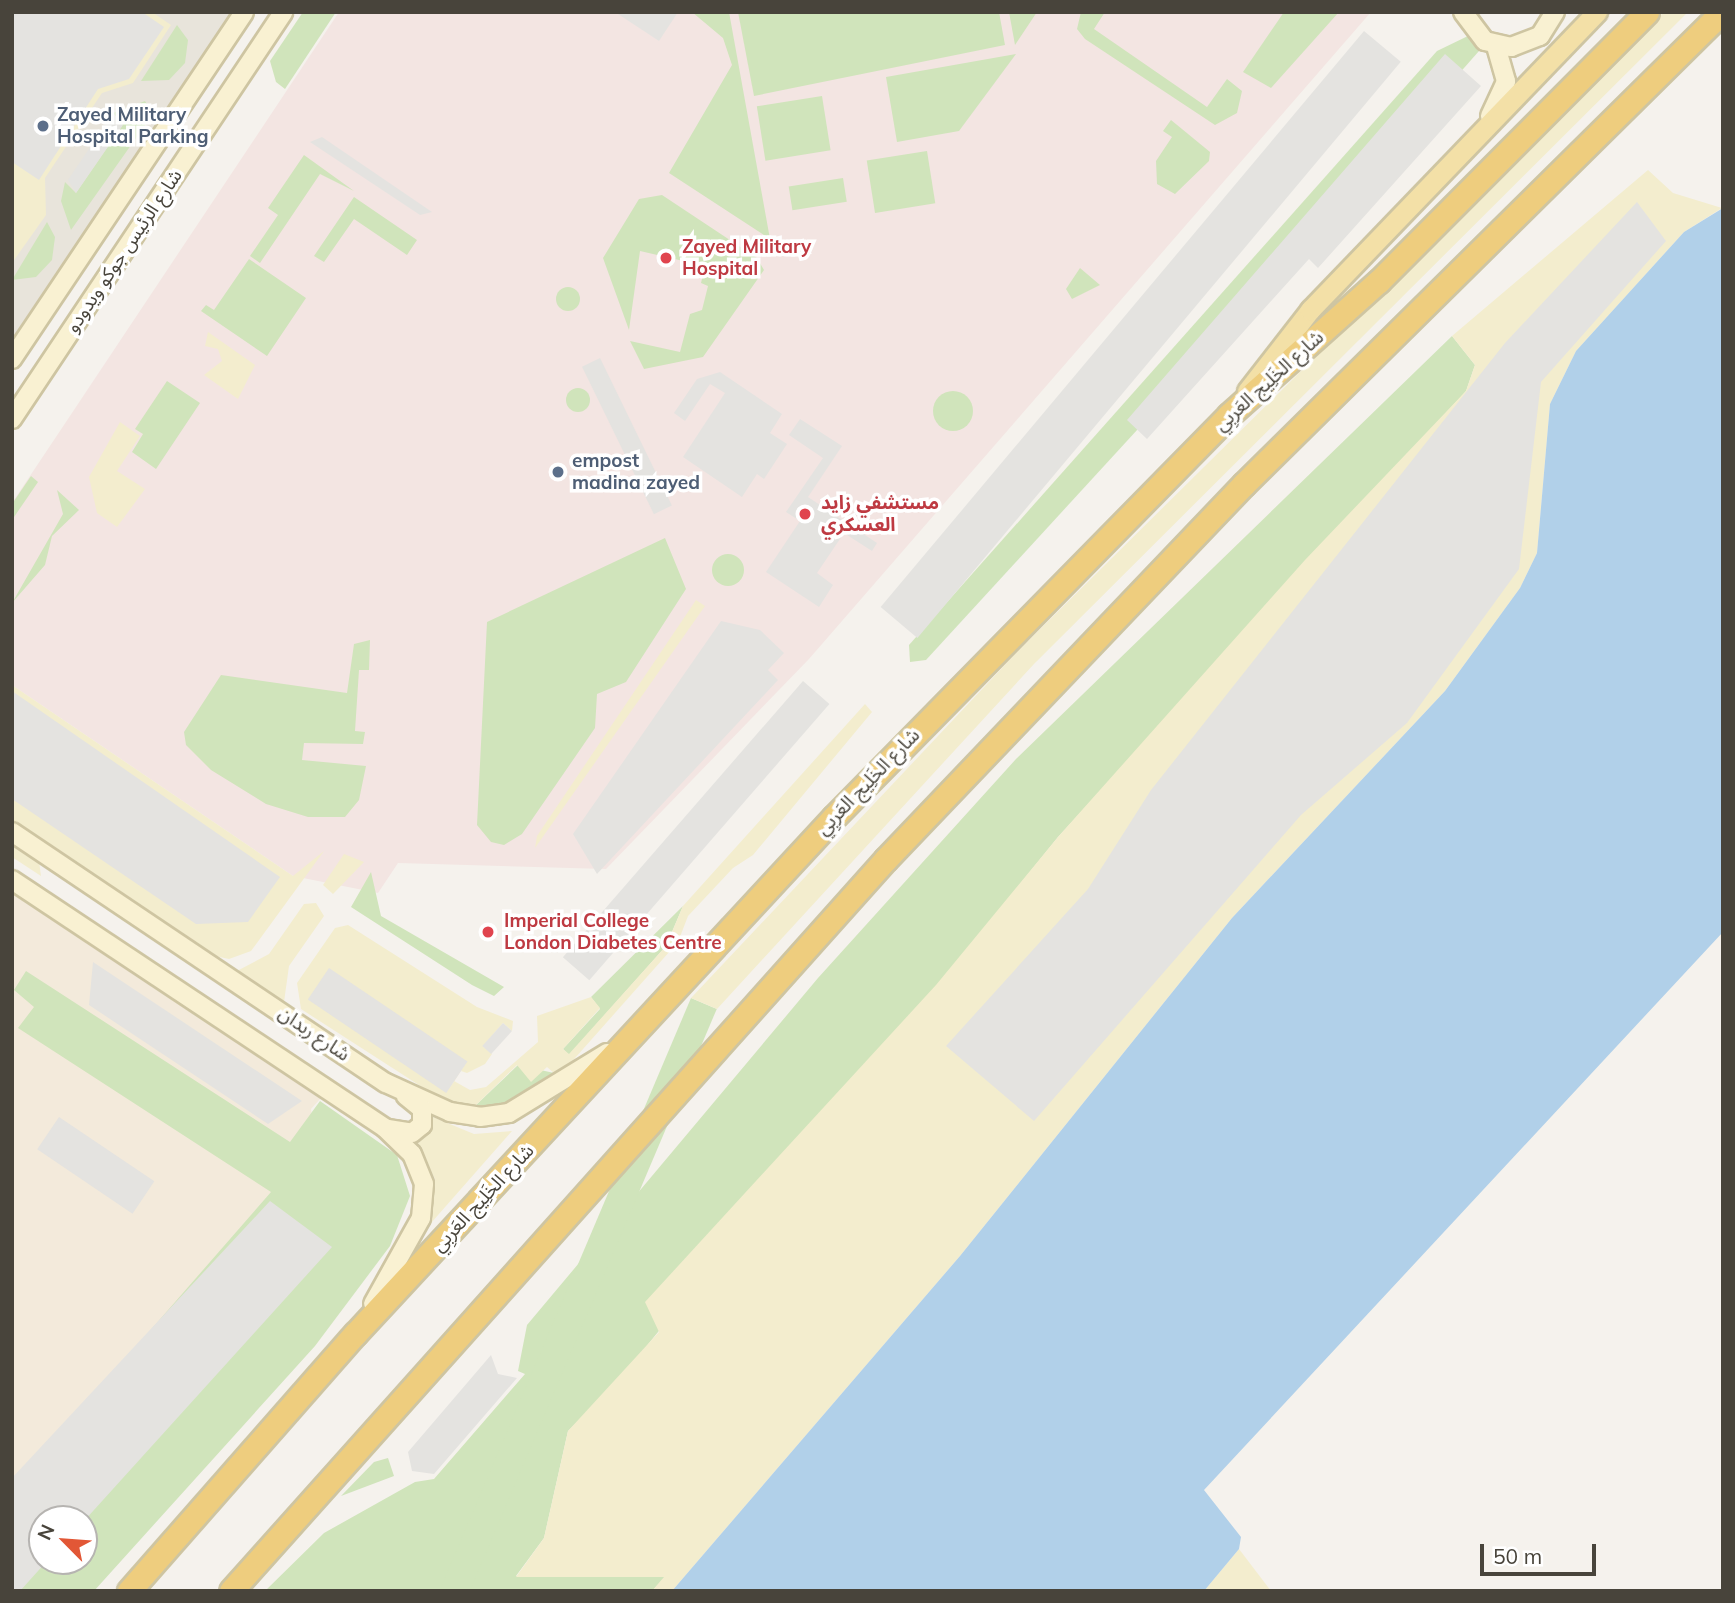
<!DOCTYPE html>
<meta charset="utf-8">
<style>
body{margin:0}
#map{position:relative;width:1735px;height:1603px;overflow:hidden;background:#f5f2ed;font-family:Mulish,"Noto Sans Arabic",sans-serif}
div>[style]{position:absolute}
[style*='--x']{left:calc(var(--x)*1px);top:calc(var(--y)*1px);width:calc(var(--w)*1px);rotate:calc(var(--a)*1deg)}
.residential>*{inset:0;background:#e8e4db}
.commercial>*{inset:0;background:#f3eadb}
.medical>*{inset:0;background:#f3e5e2}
.green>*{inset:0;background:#d0e4bb;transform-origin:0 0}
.round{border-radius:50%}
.sand>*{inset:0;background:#f3edce}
.parking>*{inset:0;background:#e4e3e0;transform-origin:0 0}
.water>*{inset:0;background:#b1d0e9}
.roads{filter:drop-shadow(2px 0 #cec5a2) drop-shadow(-2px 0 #cec5a2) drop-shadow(0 2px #cec5a2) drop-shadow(0 -2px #cec5a2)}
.secondary>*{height:18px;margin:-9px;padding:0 9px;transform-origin:9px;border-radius:9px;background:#f9f1d2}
.primary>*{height:19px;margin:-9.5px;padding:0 9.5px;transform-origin:9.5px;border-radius:9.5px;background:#f3e0a7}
.highway>*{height:23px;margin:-11.5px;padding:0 11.5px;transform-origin:11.5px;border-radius:11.5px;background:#eecd7e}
.dots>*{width:19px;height:19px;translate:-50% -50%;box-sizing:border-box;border:4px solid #fff;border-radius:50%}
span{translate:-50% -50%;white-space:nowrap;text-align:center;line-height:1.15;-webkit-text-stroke:7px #fff;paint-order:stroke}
.service-label{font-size:19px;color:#4e5e75;font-weight:700}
.left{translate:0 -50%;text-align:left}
.health-label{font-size:19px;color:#be3a42;font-weight:700}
.street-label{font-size:19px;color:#48443b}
.frame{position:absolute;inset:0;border:14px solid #48443b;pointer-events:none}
.north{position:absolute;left:28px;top:1505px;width:70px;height:70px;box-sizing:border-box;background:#fff;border:2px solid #b6b4b1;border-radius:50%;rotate:295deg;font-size:19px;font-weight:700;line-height:28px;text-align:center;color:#48443b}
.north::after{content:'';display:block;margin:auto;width:24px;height:32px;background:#e25736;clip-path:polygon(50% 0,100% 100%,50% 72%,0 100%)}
.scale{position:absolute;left:1480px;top:1544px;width:116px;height:32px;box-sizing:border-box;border:4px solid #48443b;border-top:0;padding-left:9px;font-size:21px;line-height:24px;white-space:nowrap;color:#48443b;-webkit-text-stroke:5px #fff;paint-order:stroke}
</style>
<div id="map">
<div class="residential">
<div style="clip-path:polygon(12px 12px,234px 12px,12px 346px)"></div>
</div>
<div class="commercial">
<div style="clip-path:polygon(12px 891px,321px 1098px,311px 1109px,317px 1148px,84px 1519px,42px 1519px,42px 1561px,18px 1591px,12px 1591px)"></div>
</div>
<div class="medical">
<div style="clip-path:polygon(339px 12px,1371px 12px,809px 659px,606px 869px,398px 863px,378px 893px,293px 876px,12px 685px,12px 503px)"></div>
</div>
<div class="green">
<div style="clip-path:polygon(303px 12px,336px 12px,285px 89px,276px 82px,270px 61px)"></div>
<div style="clip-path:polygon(692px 12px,729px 12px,770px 239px,669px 173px,732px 65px,723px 38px)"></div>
<div style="clip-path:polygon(738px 12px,999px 12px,1005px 45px,754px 96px)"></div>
<div style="clip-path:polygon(1009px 12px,1037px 12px,1015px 45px)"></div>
<div style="clip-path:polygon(1081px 12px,1105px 12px,1094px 29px,1207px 107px,1227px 79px,1242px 91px,1237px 113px,1215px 125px,1085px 39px,1077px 29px)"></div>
<div style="clip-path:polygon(1284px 12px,1339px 12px,1271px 88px,1243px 72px)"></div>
<div style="clip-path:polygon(177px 25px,188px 40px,185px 63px,169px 80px,141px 81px)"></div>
<div style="clip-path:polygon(1470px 35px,1479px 51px,1338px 211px,926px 660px,910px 662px,909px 645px,1437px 51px)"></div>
<div style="clip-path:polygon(1016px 54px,959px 131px,897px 142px,886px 77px)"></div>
<div style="left:822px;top:96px;width:55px;height:66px;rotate:81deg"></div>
<div style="clip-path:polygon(145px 101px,153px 114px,71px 230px,61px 201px,65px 182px,76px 193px,122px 126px,113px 113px)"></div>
<div style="clip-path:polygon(1171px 120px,1210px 152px,1209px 161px,1175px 194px,1157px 184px,1156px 161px,1172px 137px,1163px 131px)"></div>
<div style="left:927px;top:151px;width:53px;height:61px;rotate:81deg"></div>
<div style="clip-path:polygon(304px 155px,354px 191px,320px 174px,260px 263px,250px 256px,278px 215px,268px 208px)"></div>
<div style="left:843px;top:178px;width:24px;height:55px;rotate:81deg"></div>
<div style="clip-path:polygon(662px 195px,757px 258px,764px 270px,703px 357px,644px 369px,630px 341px,680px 352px,690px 314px,702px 310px,708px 286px,701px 283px,705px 266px,640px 251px,629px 330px,603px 258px,639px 199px)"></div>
<div style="clip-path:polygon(354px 197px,417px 240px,407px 255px,354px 219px,324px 262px,314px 256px)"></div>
<div style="clip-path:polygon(47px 222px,55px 237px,52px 260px,36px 277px,12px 280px)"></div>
<div style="clip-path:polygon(249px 259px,306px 298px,267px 356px,201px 311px,206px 305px,214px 310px)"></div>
<div style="clip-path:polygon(1080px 268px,1100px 285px,1072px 299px,1066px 289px)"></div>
<div class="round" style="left:556px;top:287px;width:24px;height:24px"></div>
<div style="clip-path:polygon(1452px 336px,1475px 365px,1466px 391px,1058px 837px,616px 1384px,568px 1431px,544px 1538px,516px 1576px,665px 1577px,652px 1591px,265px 1591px,324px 1533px,415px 1482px,434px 1479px,525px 1374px,518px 1371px,527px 1325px,818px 978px,1016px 759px)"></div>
<div style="clip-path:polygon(167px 381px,200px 403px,156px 469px,132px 452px,143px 434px,135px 429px)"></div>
<div class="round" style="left:566px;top:388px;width:24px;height:24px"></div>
<div class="round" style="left:933px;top:391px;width:40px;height:40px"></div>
<div style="clip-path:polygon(31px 476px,38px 482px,12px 520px,12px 504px)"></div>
<div style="clip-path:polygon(57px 490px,79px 510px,52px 536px,45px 565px,12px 603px,63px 514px)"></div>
<div style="clip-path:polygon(665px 538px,686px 589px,626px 682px,597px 694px,595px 728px,522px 834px,504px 845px,491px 842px,477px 825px,487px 622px)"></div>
<div class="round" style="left:712px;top:554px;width:32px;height:32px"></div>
<div style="clip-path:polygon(370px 640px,369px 670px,359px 670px,355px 731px,365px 732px,363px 744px,304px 743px,302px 760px,366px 766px,359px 800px,345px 817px,308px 817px,266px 804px,211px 770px,186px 745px,184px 732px,221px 675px,347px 693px,354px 644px)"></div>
<div style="clip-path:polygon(371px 872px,381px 916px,504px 987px,494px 996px,472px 985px,351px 907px)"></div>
<div style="clip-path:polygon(683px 906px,666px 946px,569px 1055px,563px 1049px,600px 1009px,591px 997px)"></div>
<div style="clip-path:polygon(evenodd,26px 971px,290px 1142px,320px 1101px,397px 1155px,410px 1196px,390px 1246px,315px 1346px,94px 1591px,12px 1591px,12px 1489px,271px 1192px,18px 1028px,34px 1007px,14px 990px,26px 971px,42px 1519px,84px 1519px,84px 1561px,42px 1561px,42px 1519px)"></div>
<div style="left:691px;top:998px;width:28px;height:796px;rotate:23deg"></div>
<div style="clip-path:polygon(518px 1065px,554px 1073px,509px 1104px,475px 1106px)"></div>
<div style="clip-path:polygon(388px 1458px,394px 1476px,341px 1496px,374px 1462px)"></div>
</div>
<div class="sand">
<div style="clip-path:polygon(12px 12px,152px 12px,171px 25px,133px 83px,102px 93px,45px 178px,46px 215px,12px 263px)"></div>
<div style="clip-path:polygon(1664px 12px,1688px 12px,1034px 664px,717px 1009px,691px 998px,1020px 649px)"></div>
<div style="clip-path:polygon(1648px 170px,1673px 193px,1722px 208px,1684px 232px,1576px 351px,1550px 404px,1537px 553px,1520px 588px,1445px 691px,1232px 918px,960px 1256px,672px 1591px,652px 1591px,664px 1577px,516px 1577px,544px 1538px,568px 1431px,659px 1332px,645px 1302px,936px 985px,1058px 837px,1305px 560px,1466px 391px,1475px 365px,1452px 336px)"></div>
<div style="clip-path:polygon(208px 332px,255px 365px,238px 399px,204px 375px,222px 361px,218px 349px,205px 346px)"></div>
<div style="clip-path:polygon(120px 422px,140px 436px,117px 471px,145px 489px,117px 527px,97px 513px,89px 477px)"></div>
<div style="clip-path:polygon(696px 600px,705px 606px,535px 848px,537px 836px)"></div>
<div style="clip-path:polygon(12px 685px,293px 876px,324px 851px,251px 951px,229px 959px,215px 956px,12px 823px)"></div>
<div style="clip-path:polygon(evenodd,865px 704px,872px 712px,753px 855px,733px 868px,688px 916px,678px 942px,552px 1084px,506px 1111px,453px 1107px,301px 1009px,297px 983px,335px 928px,348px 925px,477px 1007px,513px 1021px,512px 1031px,503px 1023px,483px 1046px,492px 1054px,485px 1064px,467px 1073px,461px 1071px,467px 1061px,448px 1091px,454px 1081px,470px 1090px,486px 1087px,538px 1042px,537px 1016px,591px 997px,600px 1008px,563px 1049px,569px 1054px,666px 946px,683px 906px,865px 704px,517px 1065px,531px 1082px,547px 1067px,554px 1073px,509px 1104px,475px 1106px,517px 1065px)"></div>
<div style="clip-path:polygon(12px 844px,39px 861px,41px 876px,12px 857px)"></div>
<div style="clip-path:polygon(344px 854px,364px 862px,333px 894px,323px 885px)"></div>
<div style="clip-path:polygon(316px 903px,324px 916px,289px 966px,284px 1002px,237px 971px,269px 954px,304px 904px)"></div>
<div style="clip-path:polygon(428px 1115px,474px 1134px,512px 1131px,424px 1231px,435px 1179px,414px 1139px)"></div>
<div style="clip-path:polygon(1239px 1549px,1271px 1591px,1204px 1591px)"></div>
</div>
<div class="parking">
<div style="clip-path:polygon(12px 12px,142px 12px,164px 27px,129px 79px,98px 89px,39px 180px,12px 162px)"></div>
<div style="clip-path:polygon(615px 12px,678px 12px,659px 41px)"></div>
<div style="left:1364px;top:31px;width:48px;height:752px;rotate:40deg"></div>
<div style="clip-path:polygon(1445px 54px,1481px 86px,1318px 268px,1309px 259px,1147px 439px,1127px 420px)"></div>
<div style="clip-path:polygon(113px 113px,123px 125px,76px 193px,68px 180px)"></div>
<div style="clip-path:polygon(322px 137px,432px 212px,420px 215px,310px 142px)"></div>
<div style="clip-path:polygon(1637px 202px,1666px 241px,1541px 382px,1519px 569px,1407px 723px,1301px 815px,1034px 1121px,946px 1046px,1088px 889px,1151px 790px,1505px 343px)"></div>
<div style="left:600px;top:358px;width:164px;height:20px;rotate:64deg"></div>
<div style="clip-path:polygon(720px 372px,782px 414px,770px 433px,787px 444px,764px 479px,757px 474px,742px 497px,683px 457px,725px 393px,710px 384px,685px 421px,674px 413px,697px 379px)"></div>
<div style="clip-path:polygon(800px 419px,842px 446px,808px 497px,877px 543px,872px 551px,844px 533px,817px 573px,833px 585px,819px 607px,766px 572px,800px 521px,786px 512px,823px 458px,789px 435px)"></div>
<div style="clip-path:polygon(721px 621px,760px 630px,784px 653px,768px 670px,778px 680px,597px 874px,573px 834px)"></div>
<div style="left:803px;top:681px;width:35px;height:366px;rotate:41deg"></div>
<div style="clip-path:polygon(12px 691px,280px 877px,248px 922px,196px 924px,12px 799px)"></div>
<div style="clip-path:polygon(93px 962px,302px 1101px,268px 1124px,89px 1005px)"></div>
<div style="left:329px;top:968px;width:167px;height:38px;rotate:34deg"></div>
<div style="left:503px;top:1023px;width:12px;height:31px;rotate:42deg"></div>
<div style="left:59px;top:1117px;width:115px;height:39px;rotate:34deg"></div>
<div style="clip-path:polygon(270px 1201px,332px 1247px,84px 1521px,42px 1519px,42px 1561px,47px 1561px,20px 1591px,12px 1591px,12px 1478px)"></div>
<div style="clip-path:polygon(491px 1355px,498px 1374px,517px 1378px,434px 1474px,412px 1471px,408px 1452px)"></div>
</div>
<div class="water">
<div style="clip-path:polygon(1723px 208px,1723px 932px,1204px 1490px,1241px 1537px,1239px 1549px,1204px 1591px,672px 1591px,960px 1256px,1232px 918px,1445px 691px,1520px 588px,1537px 553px,1550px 404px,1576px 351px,1684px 232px)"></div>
</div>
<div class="roads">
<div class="secondary">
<div style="--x:1463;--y:12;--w:36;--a:53"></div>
<div style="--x:1485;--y:41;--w:27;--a:13"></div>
<div style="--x:1511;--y:47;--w:31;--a:-21"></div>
<div style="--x:1540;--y:36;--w:28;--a:-58"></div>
<div style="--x:1490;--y:116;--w:38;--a:-65"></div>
<div style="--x:1506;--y:81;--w:37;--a:-106"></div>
<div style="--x:12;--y:359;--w:417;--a:-56.2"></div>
<div style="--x:12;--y:419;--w:489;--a:-56.3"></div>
<div style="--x:12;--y:832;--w:450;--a:33.9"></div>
<div style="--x:386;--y:1083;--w:70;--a:24.4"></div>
<div style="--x:450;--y:1112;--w:30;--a:9"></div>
<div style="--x:480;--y:1117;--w:29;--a:-8"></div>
<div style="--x:509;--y:1113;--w:115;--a:-31.5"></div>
<div style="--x:12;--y:880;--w:448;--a:33.6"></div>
<div style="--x:385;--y:1128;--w:37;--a:44"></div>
<div style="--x:412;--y:1154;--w:32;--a:68"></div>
<div style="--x:424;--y:1184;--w:34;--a:95"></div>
<div style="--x:421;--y:1218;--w:98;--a:119.2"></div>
<div style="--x:388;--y:1129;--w:24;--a:9"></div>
<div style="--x:412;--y:1133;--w:13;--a:-39"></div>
<div style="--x:422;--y:1125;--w:16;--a:-90"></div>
<div style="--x:422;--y:1109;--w:21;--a:-141"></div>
</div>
<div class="primary">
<div style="--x:1247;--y:391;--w:103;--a:-52.1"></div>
<div style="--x:1310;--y:310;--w:414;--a:-46.1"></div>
</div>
<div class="highway">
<div style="--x:129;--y:1591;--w:342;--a:-48.7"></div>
<div style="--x:355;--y:1334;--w:705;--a:-47.18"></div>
<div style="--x:834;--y:817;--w:564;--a:-45.5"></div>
<div style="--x:1229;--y:415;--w:200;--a:-41.8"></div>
<div style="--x:1378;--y:282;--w:381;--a:-45.1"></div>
<div style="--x:231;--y:1591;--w:982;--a:-48.18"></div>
<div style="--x:886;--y:859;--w:518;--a:-46.33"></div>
<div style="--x:1244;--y:484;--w:672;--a:-44.64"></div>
</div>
</div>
<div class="dots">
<div style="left:43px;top:126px;background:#5c6f8a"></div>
<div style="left:666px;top:258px;background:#e0444e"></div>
<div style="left:558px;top:472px;background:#5c6f8a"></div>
<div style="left:805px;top:514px;background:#e0444e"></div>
<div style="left:488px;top:932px;background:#e0444e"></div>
</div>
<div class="service-label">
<span class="left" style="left:57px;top:126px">Zayed Military<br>Hospital Parking</span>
<span class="left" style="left:572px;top:472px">empost<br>madina zayed</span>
</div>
<div class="health-label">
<span class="left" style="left:682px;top:258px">Zayed Military<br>Hospital</span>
<span class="left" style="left:821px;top:514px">مستشفي زايد<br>العسكري</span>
<span class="left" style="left:504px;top:932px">Imperial College<br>London Diabetes Centre</span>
</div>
<div class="street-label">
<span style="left:124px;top:251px;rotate:-56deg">شارع الرئيس جوكو ويدودو</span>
<span style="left:1269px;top:381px;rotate:-42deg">شارع الخَلِيج العَربِي</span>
<span style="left:868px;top:782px;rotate:-46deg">شارع الخَلِيج العَربِي</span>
<span style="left:314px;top:1034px;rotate:34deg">شارع ربدان</span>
<span style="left:483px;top:1198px;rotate:-47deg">شارع الخَلِيج العَربِي</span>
</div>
<div class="frame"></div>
<div class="north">N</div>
<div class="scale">50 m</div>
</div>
